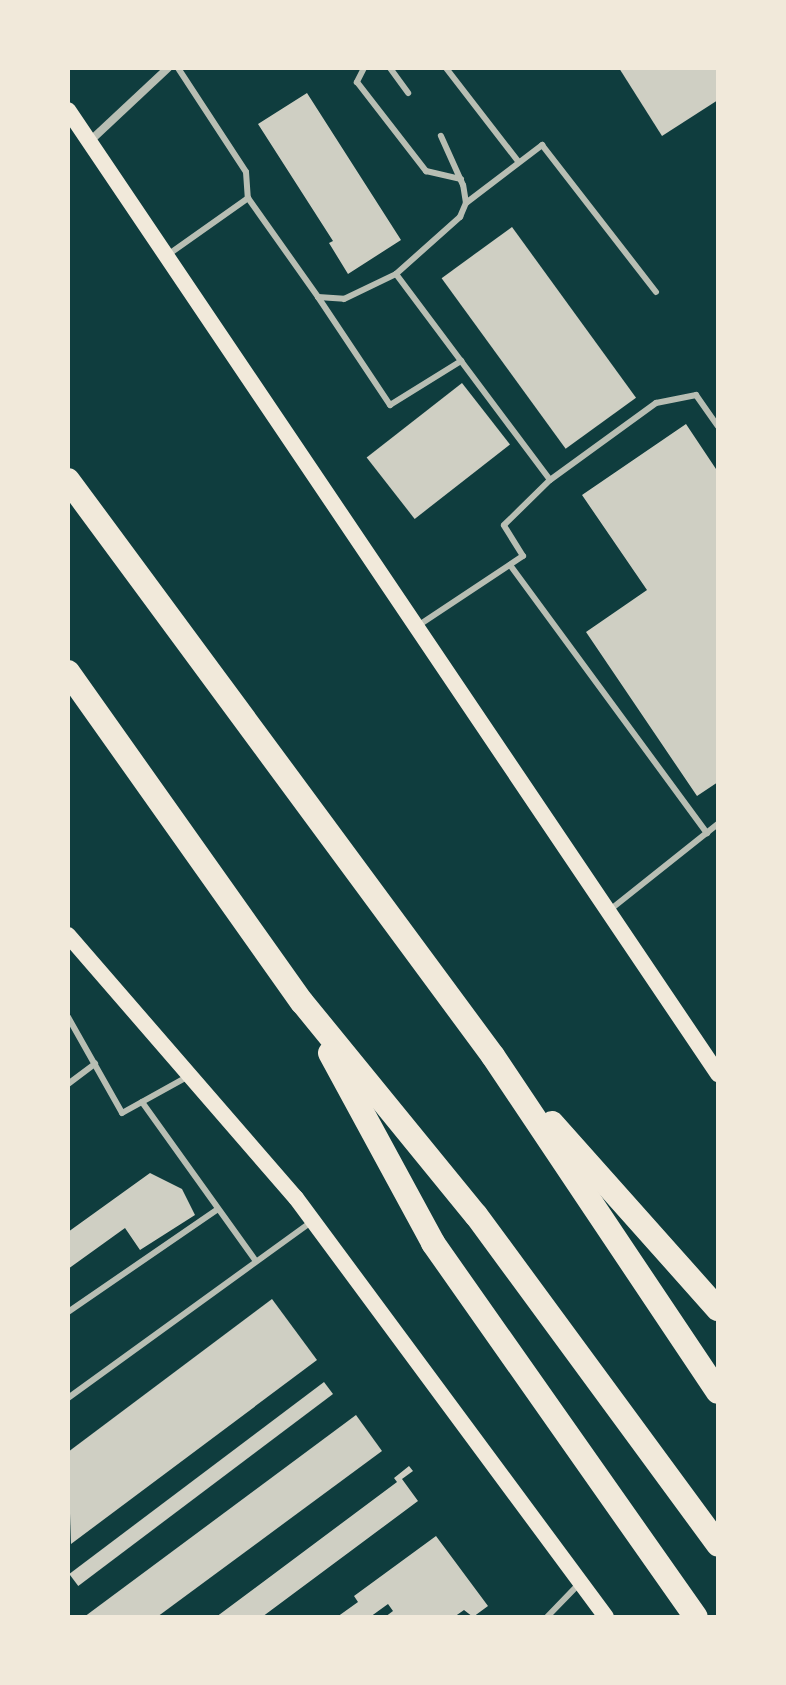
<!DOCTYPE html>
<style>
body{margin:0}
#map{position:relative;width:786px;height:1685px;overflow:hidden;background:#0f3d3e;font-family:Poppins,sans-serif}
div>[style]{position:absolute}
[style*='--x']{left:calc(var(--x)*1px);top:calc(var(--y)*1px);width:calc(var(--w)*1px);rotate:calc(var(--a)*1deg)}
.building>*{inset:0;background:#cfcfc3;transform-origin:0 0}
.service>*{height:6px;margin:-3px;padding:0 3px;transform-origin:3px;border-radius:3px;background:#b8beb3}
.minor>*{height:8px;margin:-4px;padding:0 4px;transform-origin:4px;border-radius:4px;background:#b8beb3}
.secondary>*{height:16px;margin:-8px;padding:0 8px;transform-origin:8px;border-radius:8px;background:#f1e9da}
.motorway>*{height:24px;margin:-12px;padding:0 12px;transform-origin:12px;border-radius:12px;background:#f1e9da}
span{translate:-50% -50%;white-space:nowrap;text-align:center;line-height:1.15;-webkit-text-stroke:6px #f1e9da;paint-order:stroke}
.frame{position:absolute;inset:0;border:70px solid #f1e9da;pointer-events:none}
</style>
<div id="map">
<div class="building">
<div style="clip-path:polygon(619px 68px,718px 68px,718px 100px,662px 136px)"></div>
<div style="clip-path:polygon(307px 93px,401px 240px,348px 274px,329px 243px,333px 241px,258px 124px)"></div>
<div style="left:512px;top:227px;width:211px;height:87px;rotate:54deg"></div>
<div style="left:462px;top:383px;width:78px;height:121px;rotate:52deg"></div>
<div style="clip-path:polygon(686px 424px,718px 472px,718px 782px,697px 796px,586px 632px,647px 590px,582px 495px)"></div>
<div style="clip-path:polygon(150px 1173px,182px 1189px,195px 1215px,140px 1250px,125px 1228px,68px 1269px,68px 1232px)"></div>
<div style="clip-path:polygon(272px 1299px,317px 1360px,71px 1544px,68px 1452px)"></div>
<div style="left:324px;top:1382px;width:15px;height:319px;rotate:53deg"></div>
<div style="clip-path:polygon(356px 1415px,382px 1451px,157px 1617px,84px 1617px)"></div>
<div style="clip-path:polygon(409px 1466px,413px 1471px,402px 1479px,418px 1501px,262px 1617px,216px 1617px,397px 1482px,394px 1478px)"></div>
<div style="clip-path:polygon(436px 1536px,488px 1606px,473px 1617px,464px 1610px,454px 1617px,385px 1617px,393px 1611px,388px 1604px,370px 1617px,337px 1617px,358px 1602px,354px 1596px)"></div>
</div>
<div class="service">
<div style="--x:178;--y:68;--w:124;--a:56.8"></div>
<div style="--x:246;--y:172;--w:26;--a:86"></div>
<div style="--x:364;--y:68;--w:16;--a:117"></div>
<div style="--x:357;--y:82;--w:113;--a:52.2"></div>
<div style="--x:426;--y:171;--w:36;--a:13"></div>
<div style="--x:390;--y:68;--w:31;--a:54"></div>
<div style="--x:446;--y:68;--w:118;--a:52.3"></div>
<div style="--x:466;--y:203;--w:96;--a:-37.3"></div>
<div style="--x:542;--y:145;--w:186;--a:52.2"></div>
<div style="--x:169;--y:254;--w:97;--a:-35.3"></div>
<div style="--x:248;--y:198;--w:121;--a:54.7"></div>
<div style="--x:318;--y:297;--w:26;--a:4"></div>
<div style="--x:344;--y:299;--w:58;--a:-25.7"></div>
<div style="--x:396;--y:274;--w:86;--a:-41.7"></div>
<div style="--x:460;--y:217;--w:15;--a:-67"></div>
<div style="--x:466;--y:203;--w:18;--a:-99"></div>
<div style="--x:463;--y:185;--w:54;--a:-114.2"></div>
<div style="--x:396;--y:274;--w:257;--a:53.2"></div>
<div style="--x:550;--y:480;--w:131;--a:-36"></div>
<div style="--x:656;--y:403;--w:41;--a:-11.3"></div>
<div style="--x:696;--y:395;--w:38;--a:55"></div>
<div style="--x:318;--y:297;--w:130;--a:56.3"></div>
<div style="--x:390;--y:405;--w:84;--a:-31.8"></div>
<div style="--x:510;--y:565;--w:333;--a:53.7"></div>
<div style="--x:419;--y:625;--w:125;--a:-33.6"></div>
<div style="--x:523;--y:556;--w:36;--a:-122"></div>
<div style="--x:504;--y:525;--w:64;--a:-44.4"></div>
<div style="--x:611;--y:909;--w:137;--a:-38.5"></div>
<div style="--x:68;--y:1017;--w:110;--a:60.6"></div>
<div style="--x:122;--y:1113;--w:74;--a:-29"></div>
<div style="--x:68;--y:1084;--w:34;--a:-37"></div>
<div style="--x:142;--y:1102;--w:194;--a:54.4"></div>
<div style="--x:68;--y:1312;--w:182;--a:-34.5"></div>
<div style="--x:68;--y:1398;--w:300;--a:-35.9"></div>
<div style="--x:547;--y:1617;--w:45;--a:-45.9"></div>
</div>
<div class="minor">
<div style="--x:90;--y:141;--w:107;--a:-43.1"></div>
</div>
<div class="secondary">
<div style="--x:68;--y:110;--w:1163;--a:56.01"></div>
<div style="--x:68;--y:935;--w:348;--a:49.1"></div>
<div style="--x:296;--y:1198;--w:521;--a:53.5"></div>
</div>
<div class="motorway">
<div style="--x:68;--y:480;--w:716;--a:53.58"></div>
<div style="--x:493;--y:1056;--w:404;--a:56.2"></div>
<div style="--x:68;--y:672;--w:405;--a:54.7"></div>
<div style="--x:302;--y:1002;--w:275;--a:50.8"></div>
<div style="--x:476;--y:1215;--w:409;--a:53.7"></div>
<div style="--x:330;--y:1053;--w:216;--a:61.5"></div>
<div style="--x:433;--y:1243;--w:457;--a:54.9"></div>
<div style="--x:552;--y:1123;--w:249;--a:48.3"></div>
</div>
<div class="frame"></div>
</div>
